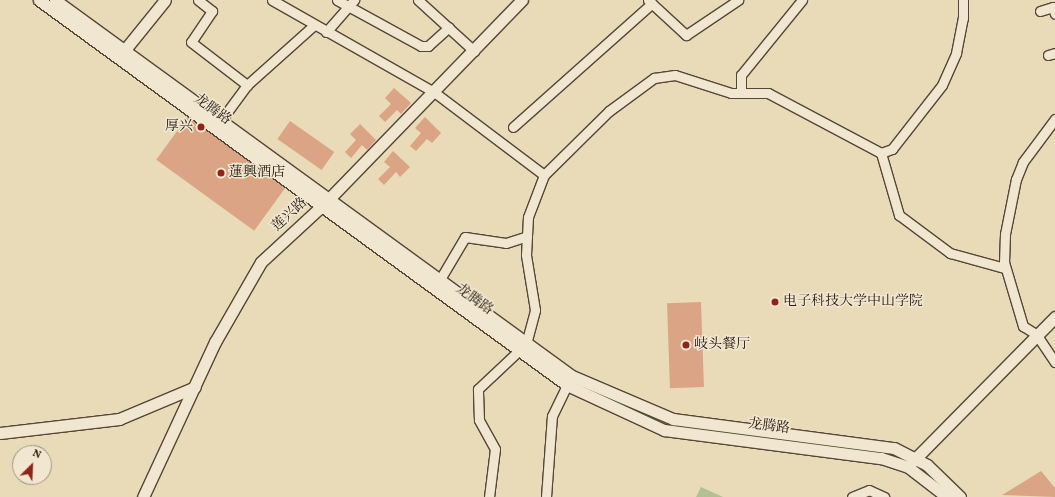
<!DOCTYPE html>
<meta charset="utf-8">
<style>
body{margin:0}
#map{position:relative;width:1055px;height:497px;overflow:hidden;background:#e9dab8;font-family:Vollkorn,"Noto Serif SC",serif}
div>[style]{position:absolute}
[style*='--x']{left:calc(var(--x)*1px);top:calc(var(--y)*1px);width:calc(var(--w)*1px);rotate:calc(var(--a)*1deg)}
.green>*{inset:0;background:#b3c091}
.building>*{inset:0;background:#dba585;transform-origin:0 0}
.roads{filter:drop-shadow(1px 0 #564637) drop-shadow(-1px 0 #564637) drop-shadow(0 1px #564637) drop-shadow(0 -1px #564637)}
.minor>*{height:9px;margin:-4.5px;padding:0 4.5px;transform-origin:4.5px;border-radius:4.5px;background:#f1e7d1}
.tertiary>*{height:11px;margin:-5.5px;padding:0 5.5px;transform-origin:5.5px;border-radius:5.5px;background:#f1e7d1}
.dots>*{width:11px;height:11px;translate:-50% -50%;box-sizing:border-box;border:2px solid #f1e7d1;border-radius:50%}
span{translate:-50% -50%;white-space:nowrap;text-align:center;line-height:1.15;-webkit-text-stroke:3px #f1e7d1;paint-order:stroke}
.street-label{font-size:14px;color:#25150c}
.poi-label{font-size:14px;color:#25150c}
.right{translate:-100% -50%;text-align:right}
.left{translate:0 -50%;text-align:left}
.north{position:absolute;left:12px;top:445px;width:40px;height:40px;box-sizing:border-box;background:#f1e7d1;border:1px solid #9f9382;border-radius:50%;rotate:24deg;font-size:11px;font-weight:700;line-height:16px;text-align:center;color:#25150c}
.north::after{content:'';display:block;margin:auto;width:14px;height:18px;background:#8f2418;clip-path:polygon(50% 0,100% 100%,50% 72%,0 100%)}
</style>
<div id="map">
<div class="green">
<div style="clip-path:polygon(701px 487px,723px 497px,696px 497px)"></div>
</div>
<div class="building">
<div style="clip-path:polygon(394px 88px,411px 103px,401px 114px,397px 110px,385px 122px,379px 116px,391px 104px,385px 98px)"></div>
<div style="left:188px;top:116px;width:121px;height:54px;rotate:36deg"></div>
<div style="clip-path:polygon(425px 117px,441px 133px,432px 143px,427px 139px,416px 151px,410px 146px,421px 133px,415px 128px)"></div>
<div style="left:290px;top:121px;width:54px;height:22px;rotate:35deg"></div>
<div style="clip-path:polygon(360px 124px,376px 140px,367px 150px,362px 145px,351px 158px,345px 152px,356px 140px,350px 134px)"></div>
<div style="clip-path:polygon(393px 151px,410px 167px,400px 177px,396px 172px,384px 185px,378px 179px,390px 167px,384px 162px)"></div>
<div style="left:701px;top:302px;width:85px;height:34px;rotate:88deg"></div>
<div style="clip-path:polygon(1041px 471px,1055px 488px,1055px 497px,1002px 495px)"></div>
</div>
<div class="roads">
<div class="minor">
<div style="--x:198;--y:0;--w:18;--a:38"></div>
<div style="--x:212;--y:11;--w:37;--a:124"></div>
<div style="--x:191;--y:42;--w:71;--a:37.5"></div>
<div style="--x:272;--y:0;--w:186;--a:29.6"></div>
<div style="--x:434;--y:92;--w:138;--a:37"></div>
<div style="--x:337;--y:0;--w:96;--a:28.7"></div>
<div style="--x:421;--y:46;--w:7;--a:0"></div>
<div style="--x:428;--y:46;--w:28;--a:-42"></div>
<div style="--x:418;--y:0;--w:76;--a:42.3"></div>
<div style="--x:648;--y:0;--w:52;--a:42.6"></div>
<div style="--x:686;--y:35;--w:63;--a:-33.9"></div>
<div style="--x:1040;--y:11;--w:14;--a:-17"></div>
<div style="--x:1053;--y:7;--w:7;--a:74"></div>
<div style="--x:326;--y:32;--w:43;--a:-48.8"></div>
<div style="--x:1048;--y:55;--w:7;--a:-16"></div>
<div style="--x:741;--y:93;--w:18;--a:-90"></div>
<div style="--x:741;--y:75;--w:97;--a:-50.9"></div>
<div style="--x:1055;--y:119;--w:54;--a:126.7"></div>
<div style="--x:1023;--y:162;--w:18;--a:112"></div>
<div style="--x:1016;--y:179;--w:56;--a:101.3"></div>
<div style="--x:1005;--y:234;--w:28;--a:92"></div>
<div style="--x:1004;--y:262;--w:67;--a:73.5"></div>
<div style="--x:1023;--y:326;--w:15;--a:32"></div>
<div style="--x:1036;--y:334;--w:34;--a:56"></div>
<div style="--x:219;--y:123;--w:47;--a:-53.6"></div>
<div style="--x:247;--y:85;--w:90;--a:-41.8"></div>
<div style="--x:513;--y:127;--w:186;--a:-41.7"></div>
<div style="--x:881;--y:153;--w:12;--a:-20"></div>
<div style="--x:892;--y:149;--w:81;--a:-52"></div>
<div style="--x:942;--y:85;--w:35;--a:-66"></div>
<div style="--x:956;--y:53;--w:36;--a:-79"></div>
<div style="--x:963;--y:18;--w:18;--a:-90"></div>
<div style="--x:439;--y:281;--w:51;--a:-59.4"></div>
<div style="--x:465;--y:237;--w:41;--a:8.3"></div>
<div style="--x:506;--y:243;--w:22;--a:-18"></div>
<div style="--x:489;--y:497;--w:48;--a:-82.9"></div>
<div style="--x:495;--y:449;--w:33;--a:-119"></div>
<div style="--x:479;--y:420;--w:31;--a:-92"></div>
<div style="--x:478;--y:389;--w:66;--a:-43.2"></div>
<div style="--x:526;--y:344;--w:35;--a:-75"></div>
<div style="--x:535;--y:310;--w:56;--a:-99.3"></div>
<div style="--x:526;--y:255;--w:38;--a:-87"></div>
<div style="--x:528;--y:217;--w:45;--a:-69.1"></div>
<div style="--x:544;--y:175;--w:91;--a:-44.6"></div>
<div style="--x:609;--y:111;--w:56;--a:-36.3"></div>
<div style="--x:654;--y:78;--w:21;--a:-8"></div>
<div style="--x:675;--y:75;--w:59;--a:17.8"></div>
<div style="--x:731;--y:93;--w:37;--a:0"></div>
<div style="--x:768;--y:93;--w:128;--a:28"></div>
<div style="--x:881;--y:153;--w:65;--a:73.8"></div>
<div style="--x:899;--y:215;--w:64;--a:36.7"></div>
<div style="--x:950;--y:253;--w:57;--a:15.3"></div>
<div style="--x:546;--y:497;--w:81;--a:-85.8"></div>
<div style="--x:552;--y:416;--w:41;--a:-64.1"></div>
<div style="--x:852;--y:497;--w:18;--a:-22"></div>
<div style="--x:869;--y:490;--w:17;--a:25"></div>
</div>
<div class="tertiary">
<div style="--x:39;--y:0;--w:653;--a:36.1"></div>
<div style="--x:567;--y:385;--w:107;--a:24.9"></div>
<div style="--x:664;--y:430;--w:219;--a:7.4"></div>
<div style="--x:881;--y:458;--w:28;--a:18"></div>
<div style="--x:908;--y:467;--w:49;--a:37.6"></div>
<div style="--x:55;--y:0;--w:639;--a:36.03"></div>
<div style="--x:572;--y:376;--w:110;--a:23.1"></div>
<div style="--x:673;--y:419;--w:223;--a:7.5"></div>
<div style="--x:894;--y:448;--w:37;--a:27"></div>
<div style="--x:927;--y:465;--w:46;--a:44.1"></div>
<div style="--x:119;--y:57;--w:73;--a:-51.1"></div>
<div style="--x:0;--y:433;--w:120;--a:-6.7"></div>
<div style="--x:119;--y:419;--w:82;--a:-22.8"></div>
<div style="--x:912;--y:462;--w:204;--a:-45.4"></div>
<div style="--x:143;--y:497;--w:171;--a:-65.1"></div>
<div style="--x:215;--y:342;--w:92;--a:-60.1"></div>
<div style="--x:261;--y:262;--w:90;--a:-42.7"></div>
<div style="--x:327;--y:201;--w:280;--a:-45.9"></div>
</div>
</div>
<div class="dots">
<div style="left:201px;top:127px;background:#8f2418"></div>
<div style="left:221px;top:173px;background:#8f2418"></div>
<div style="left:775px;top:302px;background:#8f2418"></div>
<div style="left:686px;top:345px;background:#8f2418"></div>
</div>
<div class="street-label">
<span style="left:212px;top:110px;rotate:36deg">龙腾路</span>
<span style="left:290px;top:215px;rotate:-43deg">莲兴路</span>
<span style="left:474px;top:300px;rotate:36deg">龙腾路</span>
<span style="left:769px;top:427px;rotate:7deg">龙腾路</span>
</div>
<div class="poi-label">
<span class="right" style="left:193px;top:127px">厚兴</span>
<span class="left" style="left:229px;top:173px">蓮興酒店</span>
<span class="left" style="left:783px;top:302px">电子科技大学中山学院</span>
<span class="left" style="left:694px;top:345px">岐头餐厅</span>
</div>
<div class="north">N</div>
</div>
